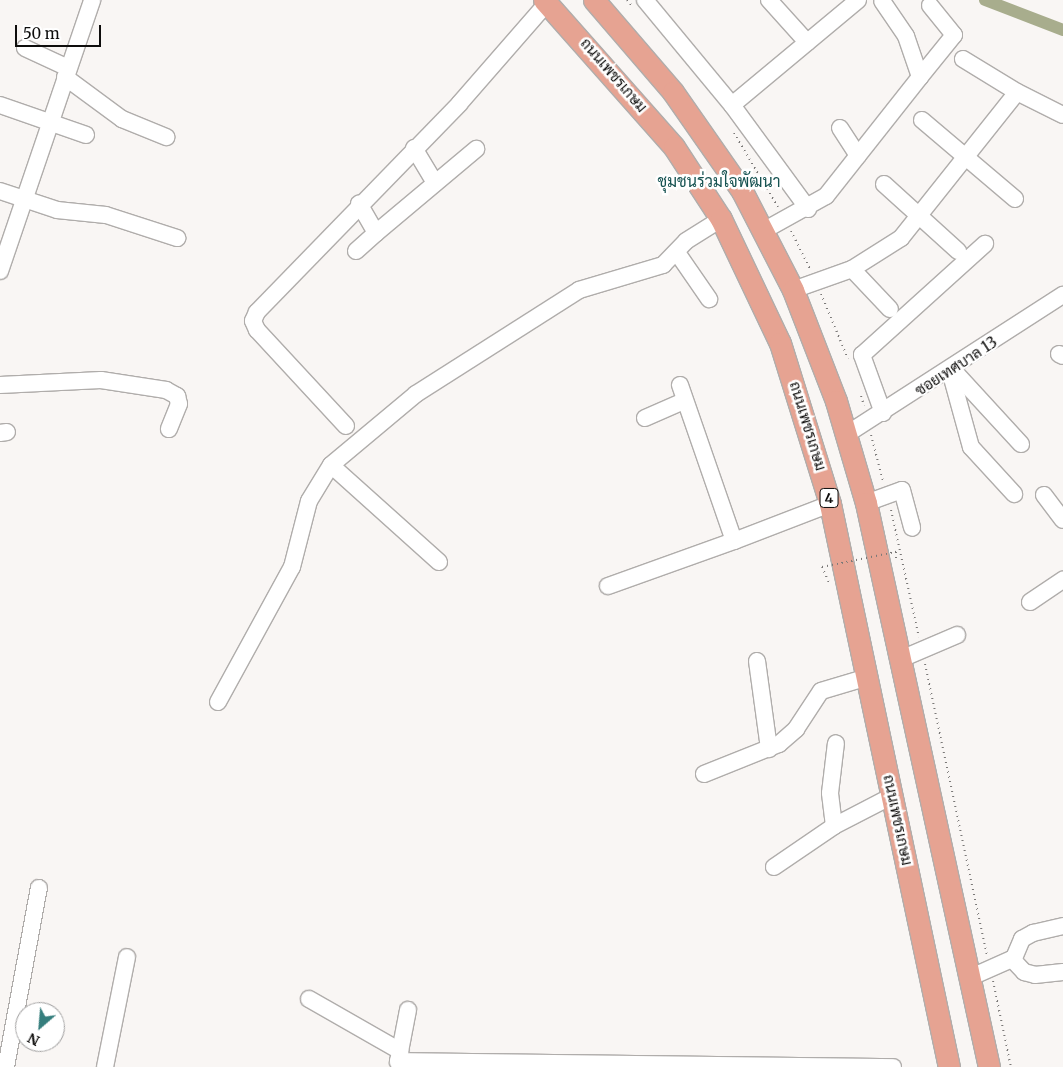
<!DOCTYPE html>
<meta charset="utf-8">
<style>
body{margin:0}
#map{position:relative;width:1063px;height:1067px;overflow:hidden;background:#f9f6f4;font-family:Merriweather,Sarabun,serif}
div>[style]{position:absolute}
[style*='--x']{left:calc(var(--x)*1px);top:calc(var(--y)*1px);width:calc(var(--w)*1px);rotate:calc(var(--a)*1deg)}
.canal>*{height:12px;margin:-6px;padding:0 6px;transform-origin:6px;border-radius:6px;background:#a8ad8d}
.path>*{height:2px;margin-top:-1px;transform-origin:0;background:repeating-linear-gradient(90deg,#7b7978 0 1px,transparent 0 5px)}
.roads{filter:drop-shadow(1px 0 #b0adab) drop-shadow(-1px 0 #b0adab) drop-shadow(0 1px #b0adab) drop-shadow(0 -1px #b0adab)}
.minor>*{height:16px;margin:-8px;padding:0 8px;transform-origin:8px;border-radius:8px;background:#fff}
.major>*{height:21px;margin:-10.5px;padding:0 10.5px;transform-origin:10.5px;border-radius:10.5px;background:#e6a392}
.path-bridge>*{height:2px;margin-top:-1px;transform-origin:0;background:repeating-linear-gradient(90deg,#7b7978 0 1px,transparent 0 5px)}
span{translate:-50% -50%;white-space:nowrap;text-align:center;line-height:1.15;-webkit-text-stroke:5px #fff;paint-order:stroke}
.shield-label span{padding:1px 4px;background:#fff;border:1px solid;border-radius:4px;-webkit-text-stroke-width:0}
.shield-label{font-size:14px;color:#0e0d0c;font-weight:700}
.street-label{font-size:15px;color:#0e0d0c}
.neighbourhood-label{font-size:16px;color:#175352}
.north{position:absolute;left:15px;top:1002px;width:50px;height:50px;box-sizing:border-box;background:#fff;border:1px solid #9f9e9e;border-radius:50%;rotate:207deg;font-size:14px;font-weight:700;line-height:20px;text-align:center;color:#0e0d0c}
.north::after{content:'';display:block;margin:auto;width:18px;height:22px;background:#357e7d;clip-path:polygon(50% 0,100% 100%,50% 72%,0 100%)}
.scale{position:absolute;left:15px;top:25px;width:86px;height:22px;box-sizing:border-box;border:2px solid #0e0d0c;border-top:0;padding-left:6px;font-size:15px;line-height:18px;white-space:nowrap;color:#0e0d0c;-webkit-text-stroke:4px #fff;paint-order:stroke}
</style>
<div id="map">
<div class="canal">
<div style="--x:985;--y:0;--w:84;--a:21"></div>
</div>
<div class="path">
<div style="--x:627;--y:0;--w:9;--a:49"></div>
<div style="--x:734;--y:133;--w:86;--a:59.3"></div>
<div style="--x:791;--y:231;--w:42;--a:63.4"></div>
<div style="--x:821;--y:294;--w:70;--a:67.4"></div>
<div style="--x:861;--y:396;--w:10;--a:73"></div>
<div style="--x:871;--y:435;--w:48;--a:75.4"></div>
<div style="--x:891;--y:510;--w:130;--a:77.6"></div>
<div style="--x:896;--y:552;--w:7;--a:90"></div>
<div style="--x:822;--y:567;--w:17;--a:66"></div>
<div style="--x:925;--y:664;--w:298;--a:78"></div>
<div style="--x:993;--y:981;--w:88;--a:78.2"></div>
</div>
<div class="roads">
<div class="minor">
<div style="--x:645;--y:0;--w:136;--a:50.4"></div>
<div style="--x:732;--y:105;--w:129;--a:53.8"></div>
<div style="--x:769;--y:0;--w:57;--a:47.9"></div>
<div style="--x:25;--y:48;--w:47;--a:24.9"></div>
<div style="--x:963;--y:59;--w:63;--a:31.4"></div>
<div style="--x:65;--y:77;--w:71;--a:36.4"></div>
<div style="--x:122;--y:119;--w:48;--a:22.2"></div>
<div style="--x:920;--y:77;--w:54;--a:-51"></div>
<div style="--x:954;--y:35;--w:38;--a:-129"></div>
<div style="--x:0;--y:105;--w:91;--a:19.2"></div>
<div style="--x:732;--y:105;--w:164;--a:-39.8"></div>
<div style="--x:922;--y:120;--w:122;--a:40.3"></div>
<div style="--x:840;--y:128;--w:33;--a:57"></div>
<div style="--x:414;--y:148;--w:41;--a:59"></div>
<div style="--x:884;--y:184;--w:100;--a:42.2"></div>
<div style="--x:0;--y:191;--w:60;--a:18.4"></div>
<div style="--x:57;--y:210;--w:49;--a:5.8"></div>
<div style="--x:106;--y:215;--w:75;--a:17.9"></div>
<div style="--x:763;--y:231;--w:72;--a:-29.1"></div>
<div style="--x:826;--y:196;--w:152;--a:-51.7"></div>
<div style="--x:920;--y:77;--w:43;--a:-108.9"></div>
<div style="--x:906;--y:36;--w:42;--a:-124.4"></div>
<div style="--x:376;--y:233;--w:131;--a:-40"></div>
<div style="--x:356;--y:251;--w:27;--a:-42"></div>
<div style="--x:376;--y:233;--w:34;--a:-120"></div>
<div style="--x:678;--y:254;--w:55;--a:55.4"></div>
<div style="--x:852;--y:269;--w:55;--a:46.5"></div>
<div style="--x:0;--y:271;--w:286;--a:-71.2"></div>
<div style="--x:793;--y:290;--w:63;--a:-19.6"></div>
<div style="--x:852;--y:269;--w:58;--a:-32.3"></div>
<div style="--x:901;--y:238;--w:186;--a:-51.5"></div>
<div style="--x:1017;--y:92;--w:51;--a:26.6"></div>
<div style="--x:1059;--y:354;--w:4;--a:27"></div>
<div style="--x:952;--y:369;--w:102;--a:47.4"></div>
<div style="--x:950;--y:371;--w:79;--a:74.6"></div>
<div style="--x:971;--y:447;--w:64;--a:47.5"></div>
<div style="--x:0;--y:385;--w:101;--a:-2.8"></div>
<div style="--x:101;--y:380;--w:66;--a:8.7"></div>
<div style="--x:166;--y:390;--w:13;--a:29"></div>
<div style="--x:177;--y:396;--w:8;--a:76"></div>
<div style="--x:179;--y:404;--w:27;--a:112"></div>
<div style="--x:680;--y:385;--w:165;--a:70.9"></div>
<div style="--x:734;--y:541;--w:103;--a:-21.1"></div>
<div style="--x:883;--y:413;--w:62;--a:-109.9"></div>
<div style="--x:862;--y:355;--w:166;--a:-42.1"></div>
<div style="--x:645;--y:418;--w:43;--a:-23.6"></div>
<div style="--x:346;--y:426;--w:131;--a:-132.8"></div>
<div style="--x:257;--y:330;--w:10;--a:-114"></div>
<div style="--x:253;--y:321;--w:10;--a:-66"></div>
<div style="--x:257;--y:312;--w:290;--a:-45.8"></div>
<div style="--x:459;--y:104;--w:134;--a:-48.9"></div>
<div style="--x:0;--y:433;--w:7;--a:-8"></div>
<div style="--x:847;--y:434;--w:257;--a:-32.8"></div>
<div style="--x:1044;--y:495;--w:31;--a:53"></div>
<div style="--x:866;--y:503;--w:38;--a:-20"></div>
<div style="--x:902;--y:490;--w:39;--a:75"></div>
<div style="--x:439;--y:562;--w:145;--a:-138.1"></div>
<div style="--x:331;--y:465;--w:111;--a:-39.9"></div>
<div style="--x:416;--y:394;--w:193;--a:-32.5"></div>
<div style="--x:579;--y:290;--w:88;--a:-16.6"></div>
<div style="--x:663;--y:265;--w:33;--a:-46"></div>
<div style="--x:686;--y:241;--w:41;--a:-32.2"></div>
<div style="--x:608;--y:586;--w:134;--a:-19.7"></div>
<div style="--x:1030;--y:602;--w:40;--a:-34"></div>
<div style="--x:901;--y:659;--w:61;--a:-23.2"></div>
<div style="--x:757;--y:661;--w:89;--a:82.2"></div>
<div style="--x:218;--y:702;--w:154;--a:-61.3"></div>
<div style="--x:292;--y:567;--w:68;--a:-75.6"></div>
<div style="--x:309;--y:501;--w:42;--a:-58.6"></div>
<div style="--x:704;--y:774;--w:81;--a:-21.8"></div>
<div style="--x:779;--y:744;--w:23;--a:-41"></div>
<div style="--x:796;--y:729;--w:45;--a:-56.7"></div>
<div style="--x:821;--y:691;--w:49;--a:-16.6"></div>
<div style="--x:834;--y:826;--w:33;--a:-97"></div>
<div style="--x:830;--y:793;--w:50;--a:-83.2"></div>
<div style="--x:774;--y:867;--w:73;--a:-34.3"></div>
<div style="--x:834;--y:826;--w:65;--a:-27.3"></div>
<div style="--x:1012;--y:959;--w:18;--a:47"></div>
<div style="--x:1024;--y:972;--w:11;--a:15"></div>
<div style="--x:1035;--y:975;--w:28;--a:-6"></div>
<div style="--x:969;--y:978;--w:49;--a:-24"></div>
<div style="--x:1014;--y:958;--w:21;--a:-67"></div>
<div style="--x:1022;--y:939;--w:13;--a:-29"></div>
<div style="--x:1033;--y:933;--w:31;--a:-13"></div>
<div style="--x:309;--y:999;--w:105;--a:29.7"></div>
<div style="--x:398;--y:1061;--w:495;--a:0.7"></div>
<div style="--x:398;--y:1062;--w:53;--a:-79.1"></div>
<div style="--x:6;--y:1067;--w:182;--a:-79.6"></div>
<div style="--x:105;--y:1067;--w:112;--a:-78.7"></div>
</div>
<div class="major">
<div style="--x:544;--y:0;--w:196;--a:48.5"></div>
<div style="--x:674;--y:147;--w:86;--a:56.9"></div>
<div style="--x:721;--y:219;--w:137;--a:64.6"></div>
<div style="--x:780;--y:343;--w:169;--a:72.7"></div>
<div style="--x:830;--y:504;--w:575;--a:78.07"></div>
<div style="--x:594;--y:0;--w:121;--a:49.3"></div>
<div style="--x:673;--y:92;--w:121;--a:55.1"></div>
<div style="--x:742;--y:191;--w:111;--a:62.7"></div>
<div style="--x:793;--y:290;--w:119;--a:68.8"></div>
<div style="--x:836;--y:401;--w:106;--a:73.6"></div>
<div style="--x:866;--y:503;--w:577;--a:77.7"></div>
</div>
</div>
<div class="path-bridge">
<div style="--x:822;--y:567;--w:76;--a:-11.5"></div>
</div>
<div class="shield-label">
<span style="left:829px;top:498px">4</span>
</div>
<div class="street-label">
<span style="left:614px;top:75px;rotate:49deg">ถนนเพชรเกษม</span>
<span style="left:956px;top:366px;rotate:-33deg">ซอยเทศบาล 13</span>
<span style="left:808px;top:426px;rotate:73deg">ถนนเพชรเกษม</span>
<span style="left:898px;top:820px;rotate:78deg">ถนนเพชรเกษม</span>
</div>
<div class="neighbourhood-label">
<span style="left:719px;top:181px">ชุมชนร่วมใจพัฒนา</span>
</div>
<div class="north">N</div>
<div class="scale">50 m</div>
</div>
